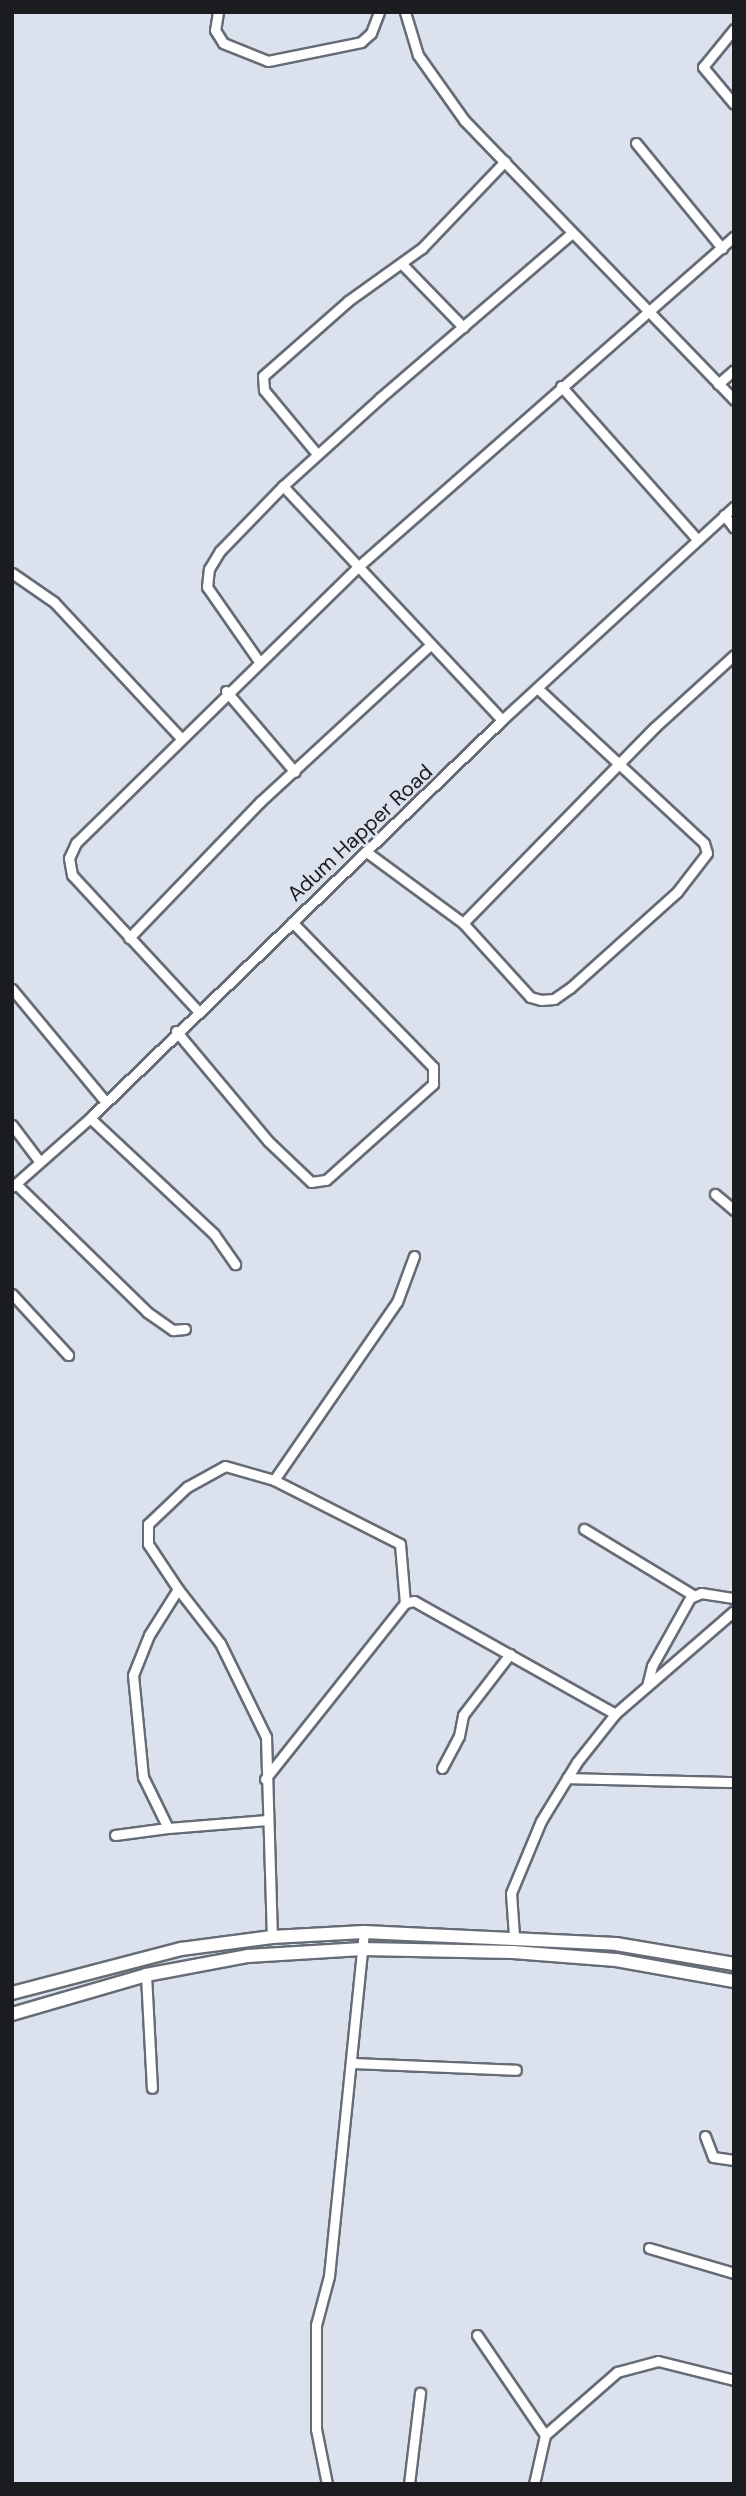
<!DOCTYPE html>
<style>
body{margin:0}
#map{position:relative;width:746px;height:2496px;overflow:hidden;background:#dbe2ed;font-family:"DM Sans",sans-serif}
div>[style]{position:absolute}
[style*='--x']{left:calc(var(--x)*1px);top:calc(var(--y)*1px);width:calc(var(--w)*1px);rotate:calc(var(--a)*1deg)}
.roads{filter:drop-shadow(2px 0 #666c75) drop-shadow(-2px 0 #666c75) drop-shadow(0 2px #666c75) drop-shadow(0 -2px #666c75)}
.street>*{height:9px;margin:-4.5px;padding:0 4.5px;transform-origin:4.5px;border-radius:4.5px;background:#fff}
.secondary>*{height:12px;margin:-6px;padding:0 6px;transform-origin:6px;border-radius:6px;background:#fff}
span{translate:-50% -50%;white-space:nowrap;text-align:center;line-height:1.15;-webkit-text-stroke:5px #dbe2ed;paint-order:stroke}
.street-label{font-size:21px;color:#1a1c20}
.frame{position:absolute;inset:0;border:14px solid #1a1c20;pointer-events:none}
</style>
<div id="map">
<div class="roads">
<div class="street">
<div style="--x:218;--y:12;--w:18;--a:99"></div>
<div style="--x:215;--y:30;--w:15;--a:58"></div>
<div style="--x:223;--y:43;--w:48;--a:21.8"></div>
<div style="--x:268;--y:61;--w:95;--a:-11.5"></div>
<div style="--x:361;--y:42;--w:13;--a:-42"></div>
<div style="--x:371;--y:33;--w:22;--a:-69"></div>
<div style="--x:405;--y:12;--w:45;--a:73.2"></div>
<div style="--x:418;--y:55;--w:80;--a:54.7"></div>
<div style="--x:464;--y:120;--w:389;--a:46"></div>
<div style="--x:734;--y:29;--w:49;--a:129.2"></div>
<div style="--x:703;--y:67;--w:48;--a:50"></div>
<div style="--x:636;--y:143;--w:136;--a:50.7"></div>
<div style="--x:402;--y:264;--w:88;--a:45.9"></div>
<div style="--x:718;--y:384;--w:21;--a:-41"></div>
<div style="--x:561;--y:386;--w:203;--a:48.4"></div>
<div style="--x:317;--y:454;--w:83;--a:-129.6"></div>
<div style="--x:264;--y:390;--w:14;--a:-94"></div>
<div style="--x:263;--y:376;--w:113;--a:-41.4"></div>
<div style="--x:348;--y:301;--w:91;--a:-35.6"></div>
<div style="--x:422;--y:248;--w:120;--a:-46.3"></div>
<div style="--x:283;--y:486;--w:320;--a:46.9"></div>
<div style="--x:724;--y:515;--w:16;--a:52"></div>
<div style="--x:12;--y:573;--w:51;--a:34.6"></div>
<div style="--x:54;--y:602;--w:185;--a:47"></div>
<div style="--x:258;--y:660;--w:89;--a:-124.9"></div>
<div style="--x:207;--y:587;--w:18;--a:-84"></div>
<div style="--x:209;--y:569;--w:21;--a:-59"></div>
<div style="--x:220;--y:551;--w:91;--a:-45.9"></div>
<div style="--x:283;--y:486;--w:131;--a:-42.2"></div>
<div style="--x:380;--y:398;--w:252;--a:-40.7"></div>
<div style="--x:226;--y:691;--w:106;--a:49.6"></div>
<div style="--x:368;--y:853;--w:118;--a:36.4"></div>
<div style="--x:463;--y:923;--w:100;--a:47.8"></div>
<div style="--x:530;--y:997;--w:11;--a:15"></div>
<div style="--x:541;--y:1000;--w:13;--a:-4"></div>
<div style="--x:554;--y:999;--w:19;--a:-35"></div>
<div style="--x:570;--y:988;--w:144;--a:-41.9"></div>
<div style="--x:677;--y:892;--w:49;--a:-52.4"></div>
<div style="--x:707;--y:853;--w:10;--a:-107"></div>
<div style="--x:704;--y:843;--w:226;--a:-137.1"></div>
<div style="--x:463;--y:923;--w:274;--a:-45.6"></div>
<div style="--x:655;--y:727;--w:107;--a:-42.3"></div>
<div style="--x:129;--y:938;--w:189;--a:-46.1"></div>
<div style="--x:260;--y:802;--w:230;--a:-42.7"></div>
<div style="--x:12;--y:989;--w:146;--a:50.3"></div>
<div style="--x:198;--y:1011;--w:185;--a:-132.8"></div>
<div style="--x:72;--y:875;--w:17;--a:-100"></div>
<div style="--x:69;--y:858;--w:17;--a:-65"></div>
<div style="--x:76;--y:843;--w:396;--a:-44.4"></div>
<div style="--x:359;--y:566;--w:499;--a:-41.3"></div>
<div style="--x:176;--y:1031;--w:143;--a:50.1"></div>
<div style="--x:268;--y:1141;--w:59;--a:43.6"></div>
<div style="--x:311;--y:1182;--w:15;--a:-8"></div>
<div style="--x:326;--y:1180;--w:144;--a:-41.9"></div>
<div style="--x:433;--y:1084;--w:17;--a:-90"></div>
<div style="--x:433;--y:1067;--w:202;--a:-134.2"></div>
<div style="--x:90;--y:1118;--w:170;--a:43.1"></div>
<div style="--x:214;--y:1234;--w:37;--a:55"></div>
<div style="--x:12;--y:1125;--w:46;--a:52.9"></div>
<div style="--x:16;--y:1184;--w:183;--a:44.3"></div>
<div style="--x:147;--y:1312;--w:32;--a:35"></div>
<div style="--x:173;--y:1330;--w:12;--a:-5"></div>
<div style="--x:12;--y:1187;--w:104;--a:-41.5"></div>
<div style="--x:90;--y:1118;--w:573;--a:-44.01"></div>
<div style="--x:502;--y:720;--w:315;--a:-42.6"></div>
<div style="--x:715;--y:1194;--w:25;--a:40"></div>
<div style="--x:12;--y:1294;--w:83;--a:47.4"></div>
<div style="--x:274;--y:1480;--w:141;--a:26.9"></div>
<div style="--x:400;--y:1544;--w:59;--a:85.2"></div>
<div style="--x:584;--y:1529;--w:127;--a:31.2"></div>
<div style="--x:178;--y:1589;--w:68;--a:52.1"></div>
<div style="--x:220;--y:1643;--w:105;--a:63.9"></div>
<div style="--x:266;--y:1737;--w:200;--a:88.3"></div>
<div style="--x:647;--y:1686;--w:21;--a:-76"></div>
<div style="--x:652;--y:1666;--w:78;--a:-60.8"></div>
<div style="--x:690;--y:1598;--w:12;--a:-24"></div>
<div style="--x:701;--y:1593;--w:33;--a:9"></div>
<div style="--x:442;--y:1768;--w:36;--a:-62"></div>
<div style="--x:459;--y:1736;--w:21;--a:-79"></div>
<div style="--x:463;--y:1715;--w:77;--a:-52.4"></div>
<div style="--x:567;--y:1778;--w:167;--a:1.4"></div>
<div style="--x:265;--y:1779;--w:225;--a:-51.5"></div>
<div style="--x:405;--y:1603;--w:9;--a:-13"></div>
<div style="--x:414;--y:1601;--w:231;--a:29.3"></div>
<div style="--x:267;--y:1820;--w:99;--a:175.4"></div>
<div style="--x:168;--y:1828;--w:57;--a:-116.1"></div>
<div style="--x:143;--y:1777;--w:102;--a:-95.6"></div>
<div style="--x:133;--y:1675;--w:43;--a:-68.2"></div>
<div style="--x:149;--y:1635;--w:54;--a:-57.8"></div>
<div style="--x:178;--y:1589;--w:54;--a:-123.7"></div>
<div style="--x:148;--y:1544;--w:20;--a:-90"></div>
<div style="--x:148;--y:1524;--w:54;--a:-43.5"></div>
<div style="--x:187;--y:1487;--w:43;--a:-28.9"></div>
<div style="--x:225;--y:1466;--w:51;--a:15.9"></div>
<div style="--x:274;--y:1480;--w:216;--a:-55.4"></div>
<div style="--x:397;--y:1302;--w:49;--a:-69.7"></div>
<div style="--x:115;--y:1835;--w:53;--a:-7.5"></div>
<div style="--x:514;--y:1936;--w:43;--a:-94"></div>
<div style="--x:511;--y:1893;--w:78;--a:-67.4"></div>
<div style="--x:541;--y:1821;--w:69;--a:-58.6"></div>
<div style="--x:577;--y:1762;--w:61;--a:-51.6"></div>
<div style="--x:615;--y:1714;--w:157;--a:-40.9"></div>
<div style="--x:146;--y:1975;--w:113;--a:87"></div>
<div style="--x:351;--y:2063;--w:165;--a:2.4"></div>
<div style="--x:705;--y:2136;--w:22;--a:69"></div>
<div style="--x:713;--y:2157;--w:21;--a:8"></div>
<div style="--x:649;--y:2248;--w:89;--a:16.4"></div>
<div style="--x:477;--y:2335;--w:121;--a:55.8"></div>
<div style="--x:327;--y:2484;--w:56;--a:-101.3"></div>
<div style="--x:316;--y:2429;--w:104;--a:-90"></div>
<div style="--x:316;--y:2325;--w:51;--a:-75.1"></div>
<div style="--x:329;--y:2276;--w:346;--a:-84.2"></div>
<div style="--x:409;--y:2484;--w:92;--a:-83.1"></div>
<div style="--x:534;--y:2484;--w:50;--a:-77.3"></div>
<div style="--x:545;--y:2435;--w:96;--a:-41.2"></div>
<div style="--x:617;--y:2372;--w:42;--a:-15"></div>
<div style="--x:658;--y:2361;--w:78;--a:14"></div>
</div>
<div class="secondary">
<div style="--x:12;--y:1993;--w:175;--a:-14.6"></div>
<div style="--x:181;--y:1949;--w:92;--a:-7.5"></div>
<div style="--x:272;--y:1937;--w:92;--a:-3.1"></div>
<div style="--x:364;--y:1932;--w:252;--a:2.7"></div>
<div style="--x:616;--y:1944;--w:120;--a:9.6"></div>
<div style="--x:12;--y:2014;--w:140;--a:-16.2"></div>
<div style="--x:146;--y:1975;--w:104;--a:-10.6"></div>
<div style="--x:248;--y:1956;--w:114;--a:-3.5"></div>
<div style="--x:362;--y:1949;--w:151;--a:1.1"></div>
<div style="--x:513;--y:1952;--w:103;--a:4.4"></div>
<div style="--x:616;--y:1960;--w:120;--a:10.1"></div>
</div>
</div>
<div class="street-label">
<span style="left:360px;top:833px;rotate:-43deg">Adum Happer Road</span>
</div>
<div class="frame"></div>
</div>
